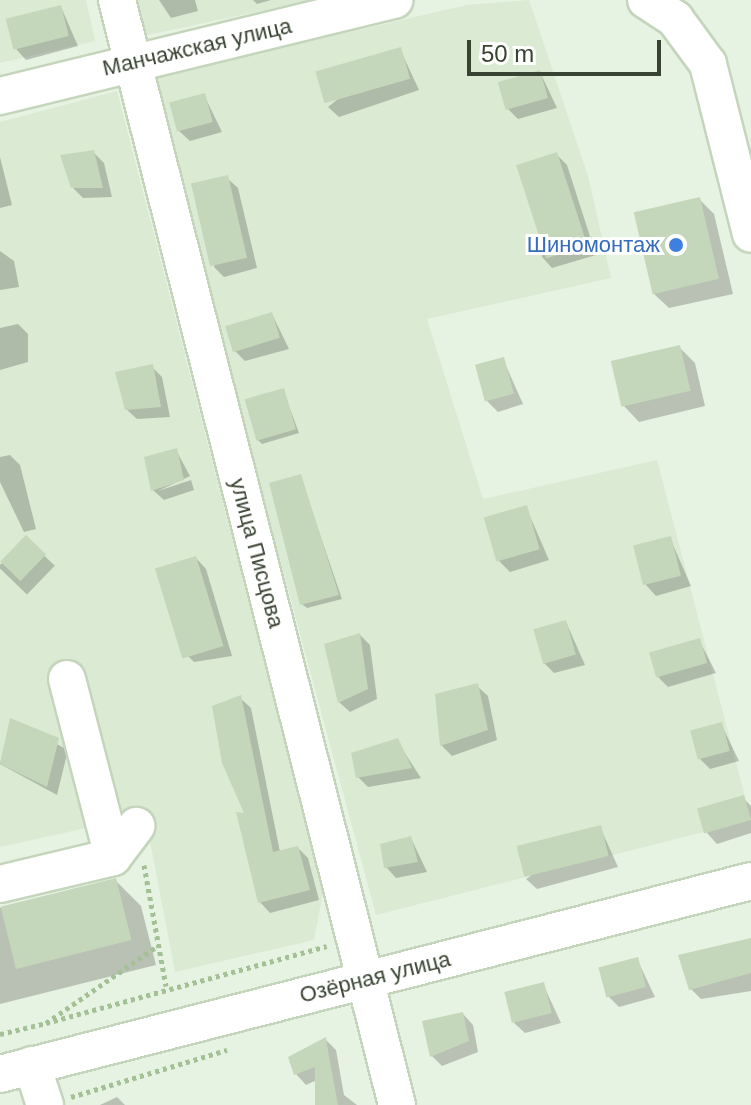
<!DOCTYPE html>
<meta charset="utf-8">
<style>
body{margin:0}
#map{position:relative;width:751px;height:1105px;overflow:hidden;background:#e6f2e2;font-family:Helvetica,sans-serif}
div>[style]{position:absolute}
[style*='--x']{left:calc(var(--x)*1px);top:calc(var(--y)*1px);width:calc(var(--w)*1px);rotate:calc(var(--a)*1deg)}
.residential>*{inset:0;background:#daead3}
.shadow>*{inset:0;background:#0003;transform-origin:0 0}
.building>*{inset:0;background:#c5d7ba;transform-origin:0 0}
.path>*{height:5px;margin-top:-2.5px;transform-origin:0;background:repeating-linear-gradient(90deg,#a4c095 0 4px,transparent 0 8px)}
.roads{filter:drop-shadow(2px 0 #c4d5bb) drop-shadow(-2px 0 #c4d5bb) drop-shadow(0 2px #c4d5bb) drop-shadow(0 -2px #c4d5bb)}
.minor>*{height:36px;margin:-18px;padding:0 18px;transform-origin:18px;border-radius:18px;background:#fff}
.dots>*{width:22px;height:22px;translate:-50% -50%;box-sizing:border-box;border:4px solid #fff;border-radius:50%}
span{translate:-50% -50%;white-space:nowrap;text-align:center;line-height:1.15;-webkit-text-stroke:6px #fff;paint-order:stroke}
.street-label{font-size:22px;color:#394332}
.shop-label{font-size:22px;color:#366cbe}
.right{translate:-100% -50%;text-align:right}
.scale{position:absolute;left:467px;top:40px;width:194px;height:36px;box-sizing:border-box;border:4px solid #394332;border-top:0;padding-left:10px;font-size:24px;line-height:28px;white-space:nowrap;color:#394332;-webkit-text-stroke:6px #fff;paint-order:stroke}
</style>
<div id="map">
<div class="residential">
<div style="clip-path:polygon(0 0,86px 0,95px 41px,0 63px)"></div>
<div style="clip-path:polygon(136px 0,312px 0,143px 36px)"></div>
<div style="clip-path:polygon(529px 0,588px 176px,611px 278px,427px 319px,483px 499px,657px 460px,751px 820px,376px 915px,150px 78px,467px 5px)"></div>
<div style="clip-path:polygon(117px 91px,323px 892px,314px 940px,175px 972px,145px 815px,0 847px,0 122px)"></div>
</div>
<div class="shadow">
<div style="clip-path:polygon(159px 0,195px 0,198px 11px,171px 18px)"></div>
<div style="clip-path:polygon(253px 0,271px 0,257px 4px)"></div>
<div style="clip-path:polygon(61px 7px,78px 46px,26px 60px,16px 49px)"></div>
<div style="clip-path:polygon(400px 49px,419px 90px,339px 117px,328px 107px)"></div>
<div style="clip-path:polygon(540px 72px,557px 108px,518px 119px,508px 109px)"></div>
<div style="clip-path:polygon(204px 95px,222px 132px,190px 141px,179px 131px)"></div>
<div style="clip-path:polygon(93px 152px,104px 163px,112px 197px,83px 198px,72px 187px)"></div>
<div style="clip-path:polygon(556px 154px,567px 165px,596px 255px,552px 268px,542px 257px)"></div>
<div style="clip-path:polygon(0 157px,12px 205px,0 208px)"></div>
<div style="clip-path:polygon(227px 178px,238px 188px,257px 268px,224px 277px,214px 267px)"></div>
<div style="clip-path:polygon(699px 199px,714px 214px,733px 294px,669px 308px,653px 293px)"></div>
<div style="clip-path:polygon(0 251px,14px 261px,19px 287px,0 290px)"></div>
<div style="clip-path:polygon(272px 314px,289px 349px,245px 361px,235px 351px)"></div>
<div style="clip-path:polygon(18px 324px,28px 334px,28px 362px,0 370px,0 328px)"></div>
<div style="clip-path:polygon(679px 347px,695px 363px,705px 406px,639px 422px,624px 406px)"></div>
<div style="clip-path:polygon(503px 359px,523px 404px,498px 412px,487px 401px)"></div>
<div style="clip-path:polygon(152px 367px,162px 377px,170px 417px,137px 419px,126px 409px)"></div>
<div style="clip-path:polygon(283px 390px,299px 433px,262px 444px,257px 439px)"></div>
<div style="clip-path:polygon(176px 450px,190px 476px,158px 491px,191px 480px,194px 490px,164px 500px,153px 490px)"></div>
<div style="clip-path:polygon(10px 455px,20px 465px,36px 529px,24px 532px,0 482px,0 457px)"></div>
<div style="clip-path:polygon(300px 476px,342px 599px,307px 608px,302px 604px)"></div>
<div style="clip-path:polygon(526px 507px,549px 560px,510px 572px,499px 561px)"></div>
<div style="left:26px;top:538px;width:40px;height:40px;rotate:44deg"></div>
<div style="clip-path:polygon(670px 538px,691px 586px,656px 596px,646px 585px)"></div>
<div style="clip-path:polygon(196px 558px,206px 569px,232px 656px,194px 662px,184px 652px)"></div>
<div style="clip-path:polygon(566px 622px,585px 665px,554px 673px,544px 663px)"></div>
<div style="clip-path:polygon(360px 635px,370px 645px,377px 699px,350px 712px,339px 702px)"></div>
<div style="clip-path:polygon(699px 640px,716px 673px,668px 687px,658px 677px)"></div>
<div style="clip-path:polygon(477px 686px,488px 696px,497px 740px,452px 756px,442px 746px,437px 696px)"></div>
<div style="clip-path:polygon(240px 698px,251px 708px,280px 852px,298px 848px,308px 858px,319px 900px,270px 913px,260px 902px,247px 815px)"></div>
<div style="clip-path:polygon(11px 720px,68px 750px,57px 795px,0 764px)"></div>
<div style="clip-path:polygon(721px 724px,739px 761px,710px 769px,700px 759px)"></div>
<div style="clip-path:polygon(397px 741px,421px 778px,368px 787px,358px 777px)"></div>
<div style="clip-path:polygon(743px 798px,751px 806px,751px 833px,717px 844px,707px 833px)"></div>
<div style="clip-path:polygon(600px 827px,618px 867px,537px 889px,526px 879px)"></div>
<div style="clip-path:polygon(411px 838px,427px 872px,396px 878px,386px 867px)"></div>
<div style="clip-path:polygon(115px 880px,141px 906px,156px 965px,0 1004px,0 908px)"></div>
<div style="clip-path:polygon(751px 940px,751px 991px,701px 999px,691px 989px)"></div>
<div style="clip-path:polygon(637px 959px,655px 997px,619px 1007px,609px 997px)"></div>
<div style="clip-path:polygon(543px 984px,561px 1023px,525px 1033px,514px 1023px)"></div>
<div style="clip-path:polygon(463px 1014px,473px 1025px,478px 1052px,442px 1066px,432px 1056px)"></div>
<div style="clip-path:polygon(325px 1039px,336px 1050px,344px 1095px,357px 1105px,317px 1105px,317px 1080px,306px 1085px,296px 1074px,291px 1058px)"></div>
<div style="clip-path:polygon(117px 1097px,125px 1105px,100px 1105px)"></div>
</div>
<div class="building">
<div style="left:61px;top:5px;width:32px;height:57px;rotate:76deg"></div>
<div style="left:401px;top:47px;width:33px;height:89px;rotate:74deg"></div>
<div style="left:540px;top:70px;width:29px;height:44px;rotate:74deg"></div>
<div style="left:205px;top:93px;width:30px;height:37px;rotate:75deg"></div>
<div style="clip-path:polygon(94px 150px,103px 188px,71px 188px,60px 155px)"></div>
<div style="left:557px;top:152px;width:98px;height:43px;rotate:72deg"></div>
<div style="left:228px;top:175px;width:85px;height:38px;rotate:77deg"></div>
<div style="left:700px;top:197px;width:84px;height:68px;rotate:77deg"></div>
<div style="left:272px;top:312px;width:27px;height:49px;rotate:73deg"></div>
<div style="left:680px;top:345px;width:47px;height:71px;rotate:77deg"></div>
<div style="left:504px;top:357px;width:38px;height:30px;rotate:75deg"></div>
<div style="clip-path:polygon(153px 364px,161px 407px,125px 410px,115px 372px)"></div>
<div style="left:284px;top:388px;width:43px;height:41px;rotate:74deg"></div>
<div style="clip-path:polygon(177px 448px,184px 480px,151px 491px,144px 457px)"></div>
<div style="clip-path:polygon(301px 474px,339px 595px,300px 605px,269px 483px)"></div>
<div style="left:527px;top:505px;width:46px;height:45px;rotate:74deg"></div>
<div style="left:26px;top:535px;width:28px;height:37px;rotate:44deg"></div>
<div style="left:671px;top:536px;width:41px;height:39px;rotate:76deg"></div>
<div style="left:196px;top:556px;width:94px;height:43px;rotate:73deg"></div>
<div style="left:566px;top:620px;width:36px;height:34px;rotate:74deg"></div>
<div style="clip-path:polygon(360px 633px,368px 689px,338px 703px,324px 644px)"></div>
<div style="left:700px;top:638px;width:26px;height:53px;rotate:74deg"></div>
<div style="clip-path:polygon(478px 683px,488px 730px,440px 746px,435px 694px)"></div>
<div style="clip-path:polygon(241px 695px,273px 852px,298px 846px,310px 890px,258px 903px,236px 812px,244px 813px,222px 763px,212px 706px)"></div>
<div style="clip-path:polygon(10px 718px,59px 738px,47px 787px,0 764px)"></div>
<div style="left:722px;top:722px;width:30px;height:33px;rotate:75deg"></div>
<div style="clip-path:polygon(398px 738px,412px 768px,356px 778px,351px 753px)"></div>
<div style="left:744px;top:795px;width:26px;height:49px;rotate:74deg"></div>
<div style="left:601px;top:825px;width:32px;height:87px;rotate:76deg"></div>
<div style="clip-path:polygon(411px 836px,418px 862px,384px 868px,380px 844px)"></div>
<div style="left:116px;top:878px;width:64px;height:119px;rotate:76deg"></div>
<div style="clip-path:polygon(751px 938px,751px 973px,689px 990px,678px 955px)"></div>
<div style="left:638px;top:957px;width:31px;height:41px;rotate:75deg"></div>
<div style="left:544px;top:982px;width:32px;height:41px;rotate:76deg"></div>
<div style="clip-path:polygon(463px 1012px,469px 1041px,430px 1057px,422px 1021px)"></div>
<div style="clip-path:polygon(326px 1037px,328px 1051px,338px 1105px,315px 1105px,315px 1067px,294px 1075px,288px 1057px)"></div>
</div>
<div class="path">
<div style="--x:144;--y:865;--w:123;--a:79.7"></div>
<div style="--x:46;--y:1023;--w:291;--a:-15.3"></div>
<div style="--x:0;--y:1034;--w:47;--a:-13.4"></div>
<div style="--x:46;--y:1023;--w:137;--a:-34.6"></div>
<div style="--x:71;--y:1097;--w:163;--a:-16.8"></div>
</div>
<div class="roads">
<div class="minor">
<div style="--x:117;--y:0;--w:1140;--a:75.78"></div>
<div style="--x:646;--y:0;--w:35;--a:33"></div>
<div style="--x:675;--y:19;--w:56;--a:53.7"></div>
<div style="--x:708;--y:64;--w:175;--a:75.8"></div>
<div style="--x:0;--y:96;--w:406;--a:-13.7"></div>
<div style="--x:67;--y:679;--w:184;--a:75.5"></div>
<div style="--x:0;--y:884;--w:116;--a:-13.4"></div>
<div style="--x:113;--y:857;--w:39;--a:-53"></div>
<div style="--x:32;--y:1065;--w:42;--a:72"></div>
<div style="--x:0;--y:1074;--w:775;--a:-14.41"></div>
</div>
</div>
<div class="dots">
<div style="left:676px;top:245px;background:#3f7fe0"></div>
</div>
<div class="street-label">
<span style="left:197px;top:47px;rotate:-13deg">Манчажская улица</span>
<span style="left:257px;top:553px;rotate:75deg">улица Писцова</span>
<span style="left:375px;top:977px;rotate:-14deg">Озёрная улица</span>
</div>
<div class="shop-label">
<span class="right" style="left:660px;top:245px">Шиномонтаж</span>
</div>
<div class="scale">50 m</div>
</div>
